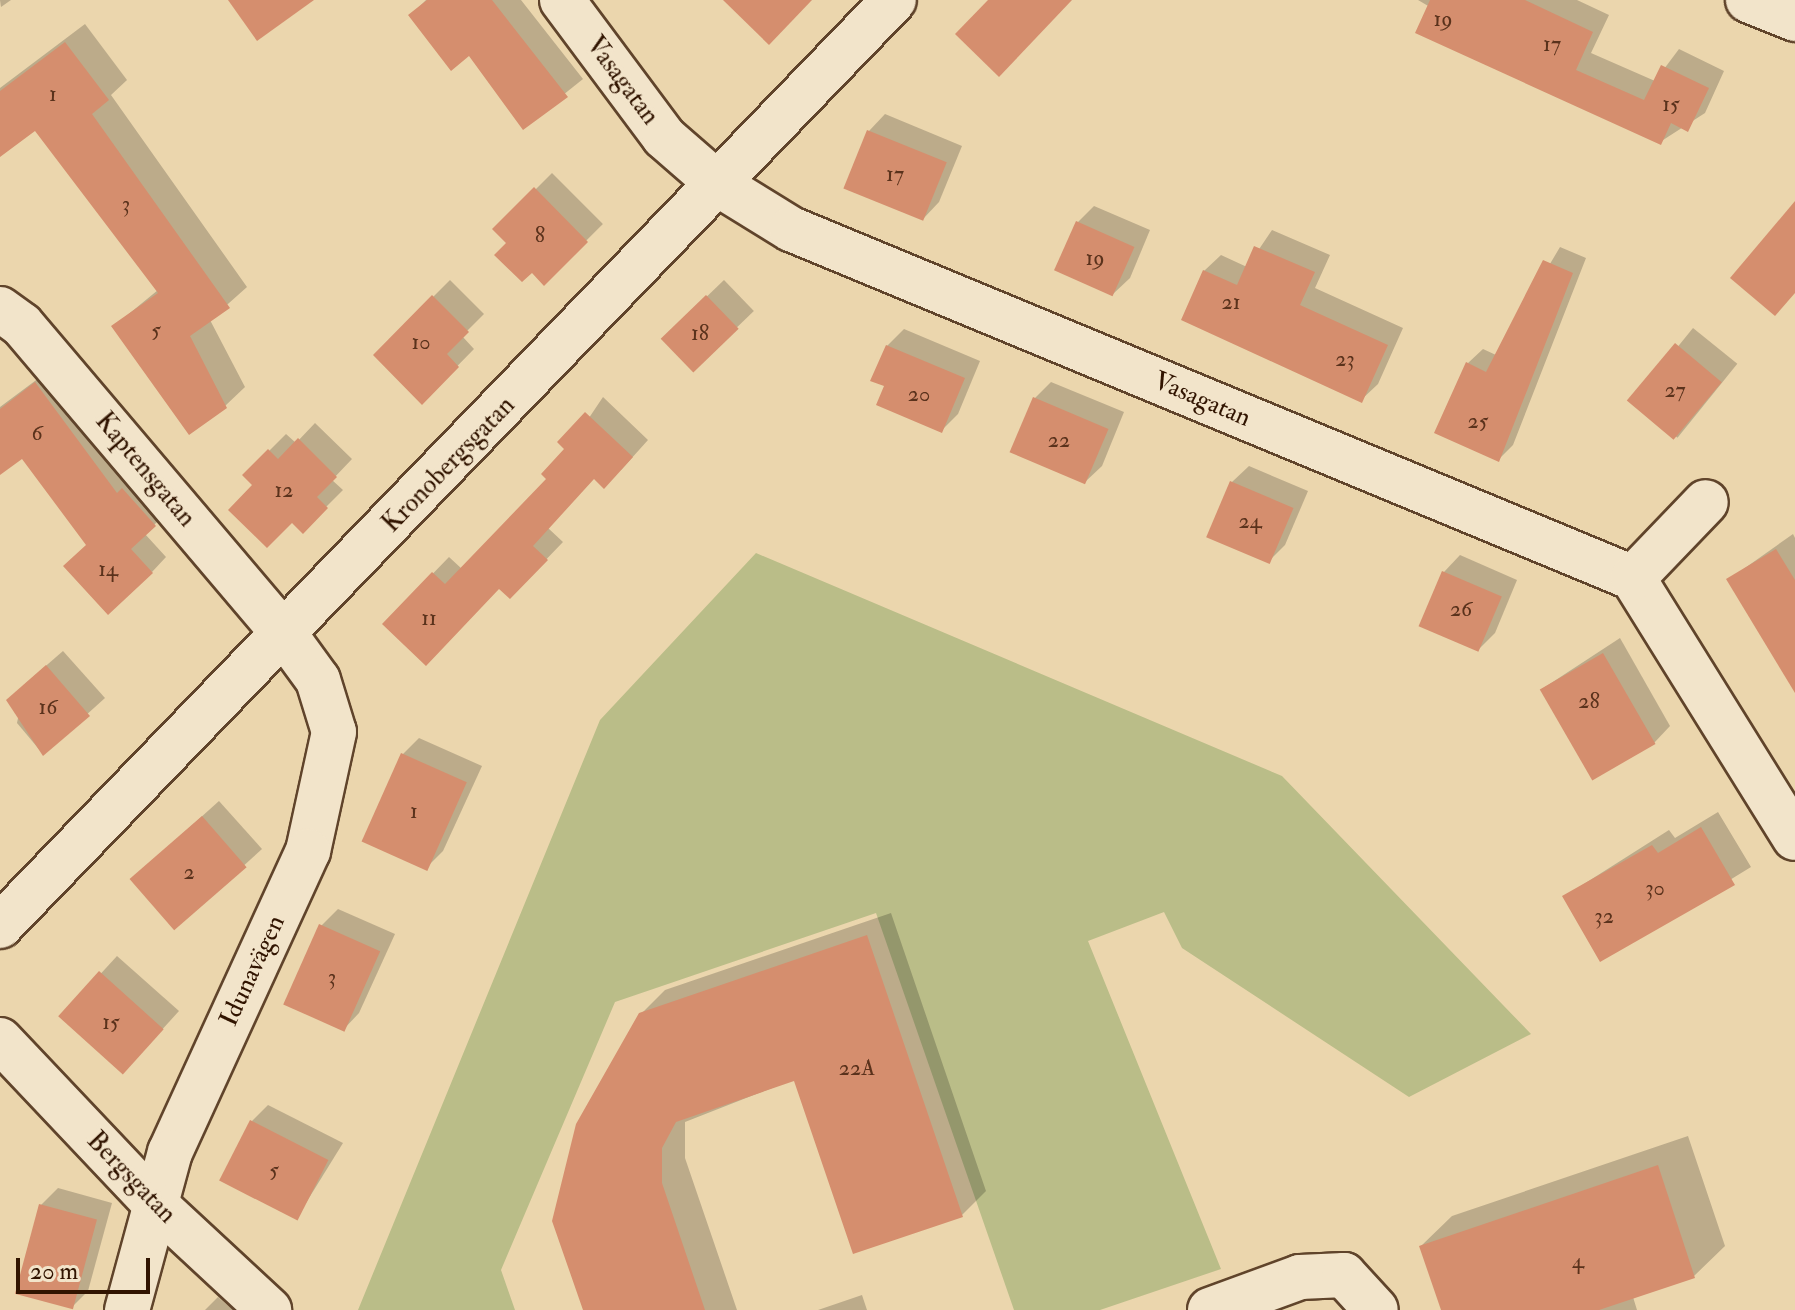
<!DOCTYPE html>
<meta charset="utf-8">
<style>
body{margin:0}
#map{position:relative;width:1795px;height:1310px;overflow:hidden;background:#ebd6ad;font-family:"IM FELL Double Pica",serif}
div>[style]{position:absolute}
[style*='--x']{left:calc(var(--x)*1px);top:calc(var(--y)*1px);width:calc(var(--w)*1px);rotate:calc(var(--a)*1deg)}
.green>*{inset:0;background:#babd88}
.shadow>*{inset:0;background:#0003;transform-origin:0 0}
.building>*{inset:0;background:#d58e6e;transform-origin:0 0}
.roads{filter:drop-shadow(2px 0 #60442b) drop-shadow(-2px 0 #60442b) drop-shadow(0 2px #60442b) drop-shadow(0 -2px #60442b)}
.minor>*{height:44px;margin:-22px;padding:0 22px;transform-origin:22px;border-radius:22px;background:#f2e4ca}
span{translate:-50% -50%;white-space:nowrap;text-align:center;line-height:1.15;-webkit-text-stroke:7px #f2e4ca;paint-order:stroke}
.number-label{font-size:22px;color:#5a321c}
.number-label span{-webkit-text-stroke-width:0}
.street-label{font-size:26px;color:#311400}
.scale{position:absolute;left:16px;top:1258px;width:134px;height:36px;box-sizing:border-box;border:4px solid #311400;border-top:0;padding-left:10px;font-size:24px;line-height:28px;white-space:nowrap;color:#311400;-webkit-text-stroke:6px #f2e4ca;paint-order:stroke}
</style>
<div id="map">
<div class="green">
<div style="clip-path:polygon(756px 553px,1282px 776px,1531px 1034px,1409px 1097px,1182px 948px,1164px 912px,1088px 941px,1221px 1269px,1100px 1310px,1014px 1310px,876px 913px,615px 1002px,501px 1270px,515px 1310px,358px 1310px,600px 720px)"></div>
</div>
<div class="shadow">
<div style="clip-path:polygon(0 0,11px 0,1px 7px)"></div>
<div style="clip-path:polygon(426px 0,521px 0,583px 79px,523px 127px,470px 53px,411px 15px)"></div>
<div style="clip-path:polygon(1418px 0,1577px 0,1609px 15px,1591px 53px,1655px 81px,1679px 49px,1724px 71px,1705px 113px,1660px 142px)"></div>
<div style="clip-path:polygon(85px 24px,127px 80px,111px 95px,247px 287px,210px 320px,245px 387px,225px 406px,114px 326px,158px 290px,35px 128px,0 154px,0 88px)"></div>
<div style="clip-path:polygon(885px 114px,962px 146px,939px 202px,923px 219px,869px 131px)"></div>
<div style="left:552px;top:173px;width:72px;height:80px;rotate:45deg"></div>
<div style="clip-path:polygon(1094px 206px,1150px 230px,1130px 278px,1113px 294px,1078px 222px)"></div>
<div style="clip-path:polygon(1272px 230px,1330px 255px,1315px 288px,1403px 328px,1378px 384px,1361px 400px,1204px 271px,1221px 255px,1247px 267px)"></div>
<div style="clip-path:polygon(1560px 247px,1586px 258px,1513px 445px,1498px 460px,1468px 363px,1483px 349px,1496px 355px)"></div>
<div style="clip-path:polygon(450px 280px,484px 314px,462px 336px,474px 349px,422px 402px,375px 355px)"></div>
<div style="left:724px;top:280px;width:43px;height:84px;rotate:46deg"></div>
<div style="left:1693px;top:328px;width:57px;height:95px;rotate:39deg"></div>
<div style="clip-path:polygon(904px 329px,980px 361px,958px 414px,942px 430px,886px 385px,887px 346px)"></div>
<div style="clip-path:polygon(51px 369px,169px 510px,145px 534px,166px 557px,152px 572px,88px 544px,22px 456px,0 473px,0 407px)"></div>
<div style="clip-path:polygon(1051px 382px,1124px 412px,1102px 466px,1085px 482px,1035px 398px)"></div>
<div style="clip-path:polygon(603px 397px,648px 440px,621px 470px,595px 477px,548px 528px,563px 542px,510px 597px,500px 587px,384px 624px,449px 557px,462px 569px,548px 479px)"></div>
<div style="clip-path:polygon(315px 423px,352px 459px,332px 480px,343px 490px,319px 514px,245px 475px,286px 434px,296px 443px)"></div>
<div style="clip-path:polygon(1249px 466px,1308px 491px,1285px 545px,1269px 561px,1232px 482px)"></div>
<div style="clip-path:polygon(1793px 534px,1795px 538px,1795px 656px,1728px 580px)"></div>
<div style="clip-path:polygon(1460px 555px,1517px 580px,1495px 633px,1479px 649px,1444px 572px)"></div>
<div style="clip-path:polygon(1620px 638px,1670px 726px,1654px 743px,1542px 689px)"></div>
<div style="clip-path:polygon(63px 651px,105px 698px,43px 754px,17px 723px,25px 684px)"></div>
<div style="clip-path:polygon(419px 738px,482px 766px,443px 851px,426px 868px,403px 754px)"></div>
<div style="clip-path:polygon(219px 801px,262px 849px,176px 927px,150px 863px)"></div>
<div style="clip-path:polygon(1718px 812px,1751px 867px,1601px 959px,1565px 896px,1669px 830px,1675px 838px)"></div>
<div style="clip-path:polygon(338px 909px,395px 934px,359px 1013px,343px 1030px,321px 926px)"></div>
<div style="clip-path:polygon(891px 913px,986px 1191px,962px 1215px,795px 1079px,685px 1122px,685px 1158px,737px 1310px,585px 1310px,640px 1015px,665px 990px)"></div>
<div style="clip-path:polygon(117px 956px,179px 1011px,139px 1055px,61px 1017px)"></div>
<div style="clip-path:polygon(268px 1105px,343px 1143px,296px 1219px,252px 1121px)"></div>
<div style="clip-path:polygon(1688px 1136px,1725px 1246px,1694px 1276px,1633px 1297px,1637px 1310px,1443px 1310px,1421px 1246px,1452px 1216px)"></div>
<div style="clip-path:polygon(58px 1188px,112px 1203px,88px 1291px,72px 1307px,41px 1205px)"></div>
<div style="clip-path:polygon(862px 1295px,867px 1310px,818px 1310px)"></div>
<div style="clip-path:polygon(218px 1297px,233px 1310px,205px 1310px)"></div>
</div>
<div class="building">
<div style="clip-path:polygon(228px 0,314px 0,257px 41px)"></div>
<div style="clip-path:polygon(427px 0,492px 0,568px 97px,523px 130px,469px 56px,451px 71px,408px 15px)"></div>
<div style="clip-path:polygon(723px 0,812px 0,769px 45px)"></div>
<div style="clip-path:polygon(988px 0,1072px 0,999px 77px,955px 34px)"></div>
<div style="clip-path:polygon(1430px 0,1525px 0,1593px 32px,1576px 70px,1644px 100px,1661px 65px,1709px 88px,1688px 132px,1671px 123px,1661px 145px,1415px 33px)"></div>
<div style="clip-path:polygon(65px 42px,109px 100px,92px 114px,230px 308px,190px 336px,227px 408px,189px 435px,111px 326px,158px 293px,35px 131px,0 157px,0 91px)"></div>
<div style="left:867px;top:130px;width:86px;height:63px;rotate:22deg"></div>
<div style="clip-path:polygon(534px 187px,588px 242px,544px 286px,532px 273px,522px 282px,494px 255px,506px 243px,492px 229px)"></div>
<div style="clip-path:polygon(1795px 201px,1795px 293px,1775px 316px,1730px 278px)"></div>
<div style="left:1076px;top:221px;width:64px;height:54px;rotate:24deg"></div>
<div style="clip-path:polygon(1254px 246px,1315px 272px,1300px 305px,1388px 345px,1362px 403px,1181px 320px,1203px 270px,1237px 285px)"></div>
<div style="clip-path:polygon(1543px 260px,1573px 273px,1499px 462px,1434px 433px,1466px 362px,1486px 372px)"></div>
<div style="clip-path:polygon(432px 295px,469px 332px,447px 354px,459px 367px,422px 405px,373px 355px)"></div>
<div style="left:706px;top:295px;width:47px;height:63px;rotate:46deg"></div>
<div style="left:1675px;top:343px;width:61px;height:75px;rotate:40deg"></div>
<div style="clip-path:polygon(886px 345px,965px 378px,942px 433px,876px 405px,884px 386px,870px 381px)"></div>
<div style="clip-path:polygon(35px 382px,117px 493px,122px 488px,156px 526px,131px 549px,153px 573px,108px 615px,63px 566px,86px 545px,22px 459px,0 475px,0 409px)"></div>
<div style="left:1033px;top:397px;width:82px;height:60px;rotate:23deg"></div>
<div style="clip-path:polygon(585px 412px,633px 457px,604px 489px,594px 479px,533px 546px,548px 560px,510px 599px,499px 589px,426px 666px,382px 624px,432px 572px,445px 584px,546px 479px,541px 474px,564px 449px,557px 442px)"></div>
<div style="clip-path:polygon(298px 438px,337px 477px,317px 497px,328px 508px,303px 534px,292px 523px,267px 548px,228px 510px,252px 485px,242px 475px,268px 449px,278px 459px)"></div>
<div style="left:1230px;top:481px;width:69px;height:61px;rotate:23deg"></div>
<div style="clip-path:polygon(1776px 549px,1795px 580px,1795px 693px,1726px 579px)"></div>
<div style="left:1442px;top:571px;width:65px;height:60px;rotate:23deg"></div>
<div style="left:1603px;top:653px;width:105px;height:73px;rotate:60deg"></div>
<div style="clip-path:polygon(46px 665px,90px 716px,43px 756px,6px 700px)"></div>
<div style="left:401px;top:753px;width:72px;height:97px;rotate:24deg"></div>
<div style="left:202px;top:816px;width:68px;height:96px;rotate:49deg"></div>
<div style="clip-path:polygon(1701px 827px,1735px 885px,1600px 962px,1562px 896px,1652px 845px,1658px 853px)"></div>
<div style="left:319px;top:924px;width:67px;height:88px;rotate:24deg"></div>
<div style="clip-path:polygon(867px 935px,963px 1217px,853px 1254px,794px 1081px,676px 1122px,662px 1148px,662px 1183px,705px 1310px,583px 1310px,552px 1221px,576px 1124px,639px 1013px)"></div>
<div style="left:99px;top:971px;width:87px;height:61px;rotate:42deg"></div>
<div style="left:250px;top:1120px;width:88px;height:68px;rotate:27deg"></div>
<div style="clip-path:polygon(1658px 1165px,1695px 1278px,1599px 1310px,1441px 1310px,1419px 1246px)"></div>
<div style="left:39px;top:1204px;width:60px;height:93px;rotate:15deg"></div>
</div>
<div class="roads">
<div class="minor">
<div style="--x:562;--y:0;--w:171;--a:53.3"></div>
<div style="--x:664;--y:137;--w:72;--a:41"></div>
<div style="--x:718;--y:184;--w:86;--a:31.7"></div>
<div style="--x:791;--y:229;--w:911;--a:22.51"></div>
<div style="--x:1633;--y:578;--w:306;--a:58.1"></div>
<div style="--x:1748;--y:0;--w:51;--a:22"></div>
<div style="--x:0;--y:309;--w:27;--a:36"></div>
<div style="--x:22;--y:325;--w:408;--a:49.7"></div>
<div style="--x:286;--y:636;--w:54;--a:54"></div>
<div style="--x:318;--y:680;--w:54;--a:72.9"></div>
<div style="--x:334;--y:732;--w:122;--a:102.3"></div>
<div style="--x:308;--y:851;--w:331;--a:114.6"></div>
<div style="--x:170;--y:1152;--w:164;--a:105.2"></div>
<div style="--x:1633;--y:578;--w:105;--a:-46.2"></div>
<div style="--x:0;--y:926;--w:1287;--a:-46.01"></div>
<div style="--x:0;--y:1040;--w:226;--a:46.6"></div>
<div style="--x:155;--y:1204;--w:156;--a:42.9"></div>
<div style="--x:1210;--y:1310;--w:96;--a:-20.1"></div>
<div style="--x:1300;--y:1277;--w:44;--a:-2.6"></div>
<div style="--x:1344;--y:1275;--w:47;--a:47.6"></div>
</div>
</div>
<div class="number-label">
<span style="left:1443px;top:20px">19</span>
<span style="left:1552px;top:45px">17</span>
<span style="left:53px;top:95px">1</span>
<span style="left:1671px;top:105px">15</span>
<span style="left:895px;top:175px">17</span>
<span style="left:126px;top:205px">3</span>
<span style="left:540px;top:236px">8</span>
<span style="left:1095px;top:259px">19</span>
<span style="left:1231px;top:303px">21</span>
<span style="left:156px;top:331px">5</span>
<span style="left:700px;top:334px">18</span>
<span style="left:421px;top:343px">10</span>
<span style="left:1345px;top:360px">23</span>
<span style="left:1675px;top:391px">27</span>
<span style="left:919px;top:395px">20</span>
<span style="left:1478px;top:422px">25</span>
<span style="left:37px;top:434px">6</span>
<span style="left:1059px;top:441px">22</span>
<span style="left:284px;top:491px">12</span>
<span style="left:1250px;top:522px">24</span>
<span style="left:108px;top:570px">14</span>
<span style="left:1461px;top:610px">26</span>
<span style="left:429px;top:619px">11</span>
<span style="left:1589px;top:702px">28</span>
<span style="left:48px;top:708px">16</span>
<span style="left:414px;top:812px">1</span>
<span style="left:189px;top:873px">2</span>
<span style="left:1655px;top:889px">30</span>
<span style="left:1604px;top:917px">32</span>
<span style="left:332px;top:978px">3</span>
<span style="left:111px;top:1023px">15</span>
<span style="left:857px;top:1069px">22A</span>
<span style="left:274px;top:1171px">5</span>
<span style="left:1578px;top:1262px">4</span>
</div>
<div class="street-label">
<span style="left:622px;top:81px;rotate:53deg">Vasagatan</span>
<span style="left:1202px;top:400px;rotate:23deg">Vasagatan</span>
<span style="left:449px;top:465px;rotate:-46deg">Kronobergsgatan</span>
<span style="left:145px;top:470px;rotate:50deg">Kaptensgatan</span>
<span style="left:253px;top:971px;rotate:-65deg">Idunavägen</span>
<span style="left:131px;top:1178px;rotate:46deg">Bergsgatan</span>
</div>
<div class="scale">20 m</div>
</div>
